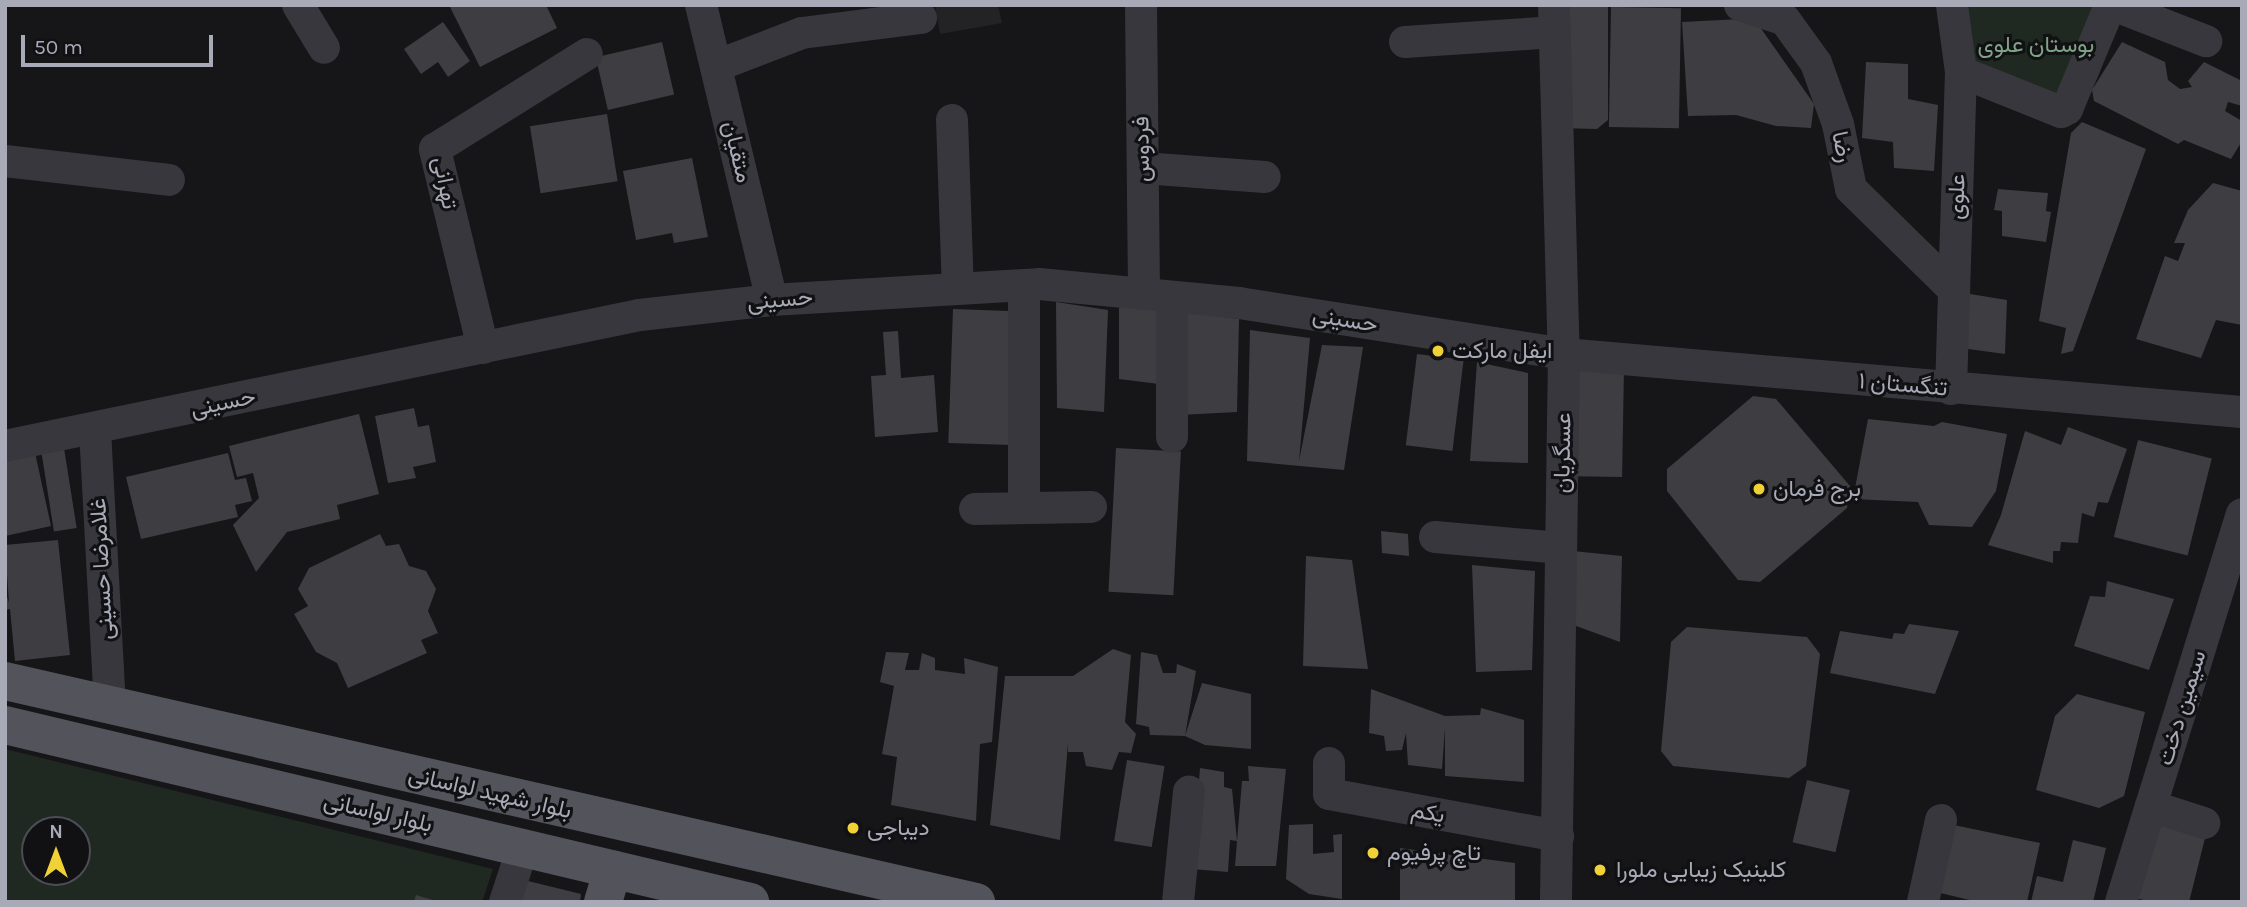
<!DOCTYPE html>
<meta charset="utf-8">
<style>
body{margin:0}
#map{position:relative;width:2247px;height:907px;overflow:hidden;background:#161618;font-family:Karla,Vazirmatn,sans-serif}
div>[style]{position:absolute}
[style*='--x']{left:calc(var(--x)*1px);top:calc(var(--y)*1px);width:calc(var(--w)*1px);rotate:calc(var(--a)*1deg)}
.built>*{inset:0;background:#232225}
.green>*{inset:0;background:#202822}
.building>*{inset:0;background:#3e3e42;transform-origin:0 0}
.minor>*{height:32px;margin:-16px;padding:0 16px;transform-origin:16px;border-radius:16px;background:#37373d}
.major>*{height:38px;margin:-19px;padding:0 19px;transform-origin:19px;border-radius:19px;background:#53535c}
.dots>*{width:19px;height:19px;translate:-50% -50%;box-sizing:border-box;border:4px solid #111113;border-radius:50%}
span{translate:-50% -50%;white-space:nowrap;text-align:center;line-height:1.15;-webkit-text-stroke:6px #111113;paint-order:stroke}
.park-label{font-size:23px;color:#7fa388}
.street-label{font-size:23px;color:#a8aab8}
.poi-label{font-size:23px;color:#a8aab8}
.left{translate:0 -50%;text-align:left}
.frame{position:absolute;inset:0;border:7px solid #a8aab8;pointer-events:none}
.north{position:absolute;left:21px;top:816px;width:70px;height:70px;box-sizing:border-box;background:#111113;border:2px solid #4d4e55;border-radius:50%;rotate:0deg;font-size:19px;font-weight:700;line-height:28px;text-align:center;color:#a8aab8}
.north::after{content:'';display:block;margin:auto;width:24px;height:32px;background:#f0d236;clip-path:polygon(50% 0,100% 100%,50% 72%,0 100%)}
.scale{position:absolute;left:21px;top:35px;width:192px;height:32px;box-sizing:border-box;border:4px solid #a8aab8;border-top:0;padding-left:9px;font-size:21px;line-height:24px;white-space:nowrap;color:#a8aab8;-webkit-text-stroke:5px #111113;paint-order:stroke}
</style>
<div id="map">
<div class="built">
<div style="clip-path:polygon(935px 5px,998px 5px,1002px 23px,940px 34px)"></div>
</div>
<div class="green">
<div style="clip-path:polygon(1965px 5px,2096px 5px,2058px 99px,1972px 61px)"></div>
<div style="clip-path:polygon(evenodd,5px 749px,493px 869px,482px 902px,5px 902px,5px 749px,35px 830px,77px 830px,77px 872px,35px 872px,35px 830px)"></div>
</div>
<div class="building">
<div style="clip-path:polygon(449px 5px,546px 5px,557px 28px,480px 67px)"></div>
<div style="clip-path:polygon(1565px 5px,1608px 5px,1608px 120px,1597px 129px,1559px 128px)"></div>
<div style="left:1611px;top:7px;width:70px;height:120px;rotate:1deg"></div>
<div style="clip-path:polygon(1741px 19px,1755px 20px,1814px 104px,1811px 128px,1776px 126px,1736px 115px,1688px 116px,1682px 22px)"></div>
<div style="clip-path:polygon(443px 22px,470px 61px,448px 77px,438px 62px,421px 74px,404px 49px)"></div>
<div style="left:662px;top:42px;width:54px;height:68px;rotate:77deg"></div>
<div style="clip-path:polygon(2122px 42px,2165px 62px,2168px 80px,2180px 89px,2192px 87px,2188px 81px,2204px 62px,2242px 81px,2242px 106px,2228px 102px,2225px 111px,2242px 121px,2242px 141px,2231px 159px,2184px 140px,2178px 144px,2094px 101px,2092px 90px)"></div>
<div style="clip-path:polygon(1866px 62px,1908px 64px,1908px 99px,1938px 105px,1934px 171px,1894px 168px,1893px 142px,1862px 138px)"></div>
<div style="left:607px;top:114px;width:68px;height:78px;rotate:81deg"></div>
<div style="clip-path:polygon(2082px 122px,2146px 149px,2073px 351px,2061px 354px,2066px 328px,2039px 321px,2071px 133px)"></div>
<div style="clip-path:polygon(692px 158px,708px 237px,674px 243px,672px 233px,636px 240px,623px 171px)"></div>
<div style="clip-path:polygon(2213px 183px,2242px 191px,2242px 325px,2216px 320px,2201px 358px,2136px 339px,2165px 256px,2178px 261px,2185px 243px,2174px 243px,2188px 210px)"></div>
<div style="clip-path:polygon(1998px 189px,2048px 193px,2046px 211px,2051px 212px,2046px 242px,2002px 236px,2002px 211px,1994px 210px)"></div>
<div style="clip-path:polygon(1970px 294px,2007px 300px,2005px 354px,1961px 348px)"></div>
<div style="clip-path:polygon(1056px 302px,1108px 310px,1104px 412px,1057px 408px)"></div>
<div style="clip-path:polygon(1119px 302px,1161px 310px,1159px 384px,1119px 379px)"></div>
<div style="left:953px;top:309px;width:63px;height:134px;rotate:2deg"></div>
<div style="clip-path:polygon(1186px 312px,1239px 319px,1237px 412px,1179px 415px)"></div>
<div style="clip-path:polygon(1250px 330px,1310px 338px,1299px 461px,1322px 345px,1363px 347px,1344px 470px,1247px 461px)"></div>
<div style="clip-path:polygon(898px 331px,901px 378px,934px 375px,938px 432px,875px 437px,871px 376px,886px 375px,883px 332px)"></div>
<div style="left:1417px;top:354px;width:47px;height:92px;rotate:7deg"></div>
<div style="clip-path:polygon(1477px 362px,1528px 373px,1528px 463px,1470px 461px)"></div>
<div style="left:1624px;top:367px;width:110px;height:46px;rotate:91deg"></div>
<div style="clip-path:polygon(1753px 396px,1776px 399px,1850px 486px,1847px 508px,1760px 582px,1738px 580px,1667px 491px,1667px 469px)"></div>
<div style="clip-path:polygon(414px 408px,418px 427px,429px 425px,436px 462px,413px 467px,416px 478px,388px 483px,375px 416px)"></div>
<div style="clip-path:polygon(359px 414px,379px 494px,337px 505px,340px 519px,287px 532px,256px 572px,233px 525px,259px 498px,253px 473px,237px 477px,229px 446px)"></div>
<div style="clip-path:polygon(1868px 419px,1934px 426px,1942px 422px,2007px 434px,1996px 491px,1972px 527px,1929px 525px,1918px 502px,1853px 499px)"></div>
<div style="clip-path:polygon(2068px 427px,2127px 449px,2108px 503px,2098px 502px,2094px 517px,2082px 513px,2078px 543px,2061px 542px,2060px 551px,2053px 551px,2053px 563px,1988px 545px,2001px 515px,2025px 431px,2061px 445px)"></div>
<div style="left:2138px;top:440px;width:76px;height:100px;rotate:14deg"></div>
<div style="clip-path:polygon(34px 448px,51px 526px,5px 536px,5px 454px)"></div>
<div style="left:64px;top:448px;width:81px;height:23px;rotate:81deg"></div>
<div style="left:1116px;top:448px;width:65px;height:144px;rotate:3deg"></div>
<div style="clip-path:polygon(228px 453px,235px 480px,246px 478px,252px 501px,235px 505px,238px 517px,141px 539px,126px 477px)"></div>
<div style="clip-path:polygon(1381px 531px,1408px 534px,1409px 556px,1382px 553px)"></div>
<div style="clip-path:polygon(380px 534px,386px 546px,399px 544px,409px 566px,426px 571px,436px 589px,428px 611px,438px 633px,421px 640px,427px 653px,348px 688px,337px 663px,316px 652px,294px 614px,308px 606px,298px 589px,309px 568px)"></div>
<div style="clip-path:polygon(58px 540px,70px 655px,15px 661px,10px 609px,5px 610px,5px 590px,9px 603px,5px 545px)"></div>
<div style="clip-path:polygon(1573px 551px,1622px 556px,1620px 642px,1568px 623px)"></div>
<div style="clip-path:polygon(1306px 556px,1352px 560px,1368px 669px,1303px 666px)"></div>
<div style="clip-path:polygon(1472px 565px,1535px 571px,1532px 670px,1476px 672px)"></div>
<div style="clip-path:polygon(2107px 581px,2174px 599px,2149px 670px,2074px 646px,2090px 596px,2105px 597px)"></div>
<div style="clip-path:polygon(1909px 624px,1959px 631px,1935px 694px,1830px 673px,1840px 631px,1892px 639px,1894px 633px,1904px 634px)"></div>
<div style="clip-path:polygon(1687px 627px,1807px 637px,1820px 654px,1806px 766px,1789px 778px,1673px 766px,1661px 751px,1671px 642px)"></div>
<div style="clip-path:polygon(1113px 649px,1131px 655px,1125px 722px,1136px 734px,1131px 753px,1119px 752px,1112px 770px,1086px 766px,1083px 752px,1068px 752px,1068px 743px,1060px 840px,990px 825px,1005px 676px,1073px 676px)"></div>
<div style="clip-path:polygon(886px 652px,909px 653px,905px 670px,919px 670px,922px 653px,935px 658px,935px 670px,965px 674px,964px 658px,998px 667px,992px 742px,980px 744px,976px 821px,891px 805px,897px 757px,882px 754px,894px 686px,880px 682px)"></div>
<div style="clip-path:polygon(1141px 652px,1157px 655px,1163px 673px,1176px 673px,1177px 664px,1196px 671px,1185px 736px,1202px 683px,1251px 694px,1251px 749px,1205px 745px,1185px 736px,1150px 735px,1149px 727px,1136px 724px)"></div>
<div style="clip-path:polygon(1371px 689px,1445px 716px,1480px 715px,1481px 708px,1524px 720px,1524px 782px,1445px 776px,1445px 728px,1442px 769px,1408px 765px,1406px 733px,1402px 750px,1386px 751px,1384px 736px,1369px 733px)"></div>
<div style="clip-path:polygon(2077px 694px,2145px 712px,2124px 796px,2099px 808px,2036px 790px,2055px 716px)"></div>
<div style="left:1127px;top:760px;width:38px;height:82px;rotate:9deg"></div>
<div style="clip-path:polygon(1248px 766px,1286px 769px,1276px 866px,1235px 866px,1237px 841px,1230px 840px,1228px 872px,1192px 869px,1200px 768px,1224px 772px,1224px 787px,1232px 789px,1237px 841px,1242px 781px,1249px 781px)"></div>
<div style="left:1807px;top:780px;width:44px;height:64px;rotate:13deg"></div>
<div style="clip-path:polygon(1313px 824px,1313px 854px,1334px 852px,1333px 835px,1342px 834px,1342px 899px,1309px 894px,1286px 879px,1289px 825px)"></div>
<div style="clip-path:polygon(1949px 824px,2040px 843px,2027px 902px,1978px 902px,1932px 891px)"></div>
<div style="left:2157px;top:824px;width:50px;height:77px;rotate:14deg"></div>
<div style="clip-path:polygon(2073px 840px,2106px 848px,2093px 902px,2031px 902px,2037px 876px,2063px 882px)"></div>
<div style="clip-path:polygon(1400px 848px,1515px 863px,1515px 902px,1400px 902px)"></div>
<div style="clip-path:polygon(520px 879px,581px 894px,580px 902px,514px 902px)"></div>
<div style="clip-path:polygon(416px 895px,436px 901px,436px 902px,414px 902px)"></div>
</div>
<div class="minor">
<div style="--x:298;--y:5;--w:50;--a:58.8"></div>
<div style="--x:701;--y:5;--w:303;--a:76.5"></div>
<div style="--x:1141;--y:5;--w:288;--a:89.4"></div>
<div style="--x:1554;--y:5;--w:349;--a:88.4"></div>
<div style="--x:1564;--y:354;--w:548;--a:90.84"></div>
<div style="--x:1740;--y:5;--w:47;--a:18.4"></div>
<div style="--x:1785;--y:20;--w:53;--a:54.2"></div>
<div style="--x:1816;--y:63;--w:65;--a:70.2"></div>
<div style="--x:1838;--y:124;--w:66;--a:78.7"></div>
<div style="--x:1851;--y:189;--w:144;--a:44.4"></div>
<div style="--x:1405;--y:42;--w:149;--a:-3.8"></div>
<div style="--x:716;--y:66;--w:92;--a:-21"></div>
<div style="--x:802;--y:33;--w:120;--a:-7.2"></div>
<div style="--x:1961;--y:72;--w:108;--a:21.8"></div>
<div style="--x:2061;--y:112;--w:7;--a:-27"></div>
<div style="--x:2067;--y:109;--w:109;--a:-67.4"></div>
<div style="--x:2109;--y:8;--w:7;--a:-16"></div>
<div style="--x:2116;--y:6;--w:97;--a:21.3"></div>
<div style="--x:952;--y:120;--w:168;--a:88"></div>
<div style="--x:5;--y:161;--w:165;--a:6.6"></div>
<div style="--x:1143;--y:168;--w:122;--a:4.2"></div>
<div style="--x:1024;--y:285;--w:223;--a:90"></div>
<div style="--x:1172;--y:297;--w:140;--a:90"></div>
<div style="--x:483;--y:348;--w:205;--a:-103.6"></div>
<div style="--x:435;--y:149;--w:179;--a:-32"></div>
<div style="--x:1951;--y:389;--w:317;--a:-88.2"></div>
<div style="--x:1961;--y:72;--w:68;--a:-97.7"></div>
<div style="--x:95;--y:430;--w:277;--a:86.9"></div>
<div style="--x:5;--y:446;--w:648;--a:-11.66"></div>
<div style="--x:640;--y:315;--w:133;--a:-6.5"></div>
<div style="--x:772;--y:300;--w:267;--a:-3.4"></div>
<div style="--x:1039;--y:284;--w:201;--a:5.4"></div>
<div style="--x:1239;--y:303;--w:329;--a:8.9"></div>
<div style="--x:1564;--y:354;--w:680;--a:4.89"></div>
<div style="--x:975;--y:509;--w:116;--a:-1"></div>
<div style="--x:1435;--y:537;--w:126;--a:5"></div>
<div style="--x:1329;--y:763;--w:31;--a:90"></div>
<div style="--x:1329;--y:794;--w:233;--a:10.4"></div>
<div style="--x:2151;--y:806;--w:56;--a:17.8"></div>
<div style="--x:505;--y:902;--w:58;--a:-71.9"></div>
<div style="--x:1178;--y:902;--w:111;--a:-84.3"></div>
<div style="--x:1923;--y:902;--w:84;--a:-77.6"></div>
<div style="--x:2121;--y:902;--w:406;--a:-72.7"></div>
</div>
<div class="major">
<div style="--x:5;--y:681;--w:996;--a:12.82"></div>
<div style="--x:5;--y:725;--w:766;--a:13.36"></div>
<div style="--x:603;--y:902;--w:34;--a:-73"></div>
</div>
<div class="dots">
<div style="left:1438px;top:351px;background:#f0d236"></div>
<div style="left:1759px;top:489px;background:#f0d236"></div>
<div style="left:853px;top:828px;background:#f0d236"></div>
<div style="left:1373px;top:853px;background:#f0d236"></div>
<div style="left:1600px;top:870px;background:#f0d236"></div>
</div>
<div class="park-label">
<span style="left:2036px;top:45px">بوستان علوی</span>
</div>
<div class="street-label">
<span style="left:1842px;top:147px;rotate:78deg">رضا</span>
<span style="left:1142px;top:149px;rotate:-91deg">فردوس</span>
<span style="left:737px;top:152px;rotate:76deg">متقیان</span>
<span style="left:445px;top:183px;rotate:79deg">تهرانی</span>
<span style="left:1957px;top:197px;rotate:-88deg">علوی</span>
<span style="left:780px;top:300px;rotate:-5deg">حسینی</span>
<span style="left:1345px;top:320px;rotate:9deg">حسینی</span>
<span style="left:1903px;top:385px;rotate:5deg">تنگستان ۱</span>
<span style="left:223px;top:403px;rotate:-12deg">حسینی</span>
<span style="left:1563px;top:453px;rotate:-89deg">عسگریان</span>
<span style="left:102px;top:569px;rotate:-93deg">غلامرضا حسینی</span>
<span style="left:2182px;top:708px;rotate:-73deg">سیمین دخت</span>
<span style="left:490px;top:793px;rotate:13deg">بلوار شهید لواسانی</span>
<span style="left:378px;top:813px;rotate:13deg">بلوار لواسانی</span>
<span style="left:1428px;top:813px;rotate:10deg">یکم</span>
</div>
<div class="poi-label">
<span class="left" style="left:1452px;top:351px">ایفل مارکت</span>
<span class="left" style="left:1773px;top:489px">برج فرمان</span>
<span class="left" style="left:867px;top:828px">دیباجی</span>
<span class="left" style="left:1387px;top:853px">تاچ پرفيوم</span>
<span class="left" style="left:1616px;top:870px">کلینیک زیبایی ملورا</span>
</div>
<div class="frame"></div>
<div class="north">N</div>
<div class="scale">50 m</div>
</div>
